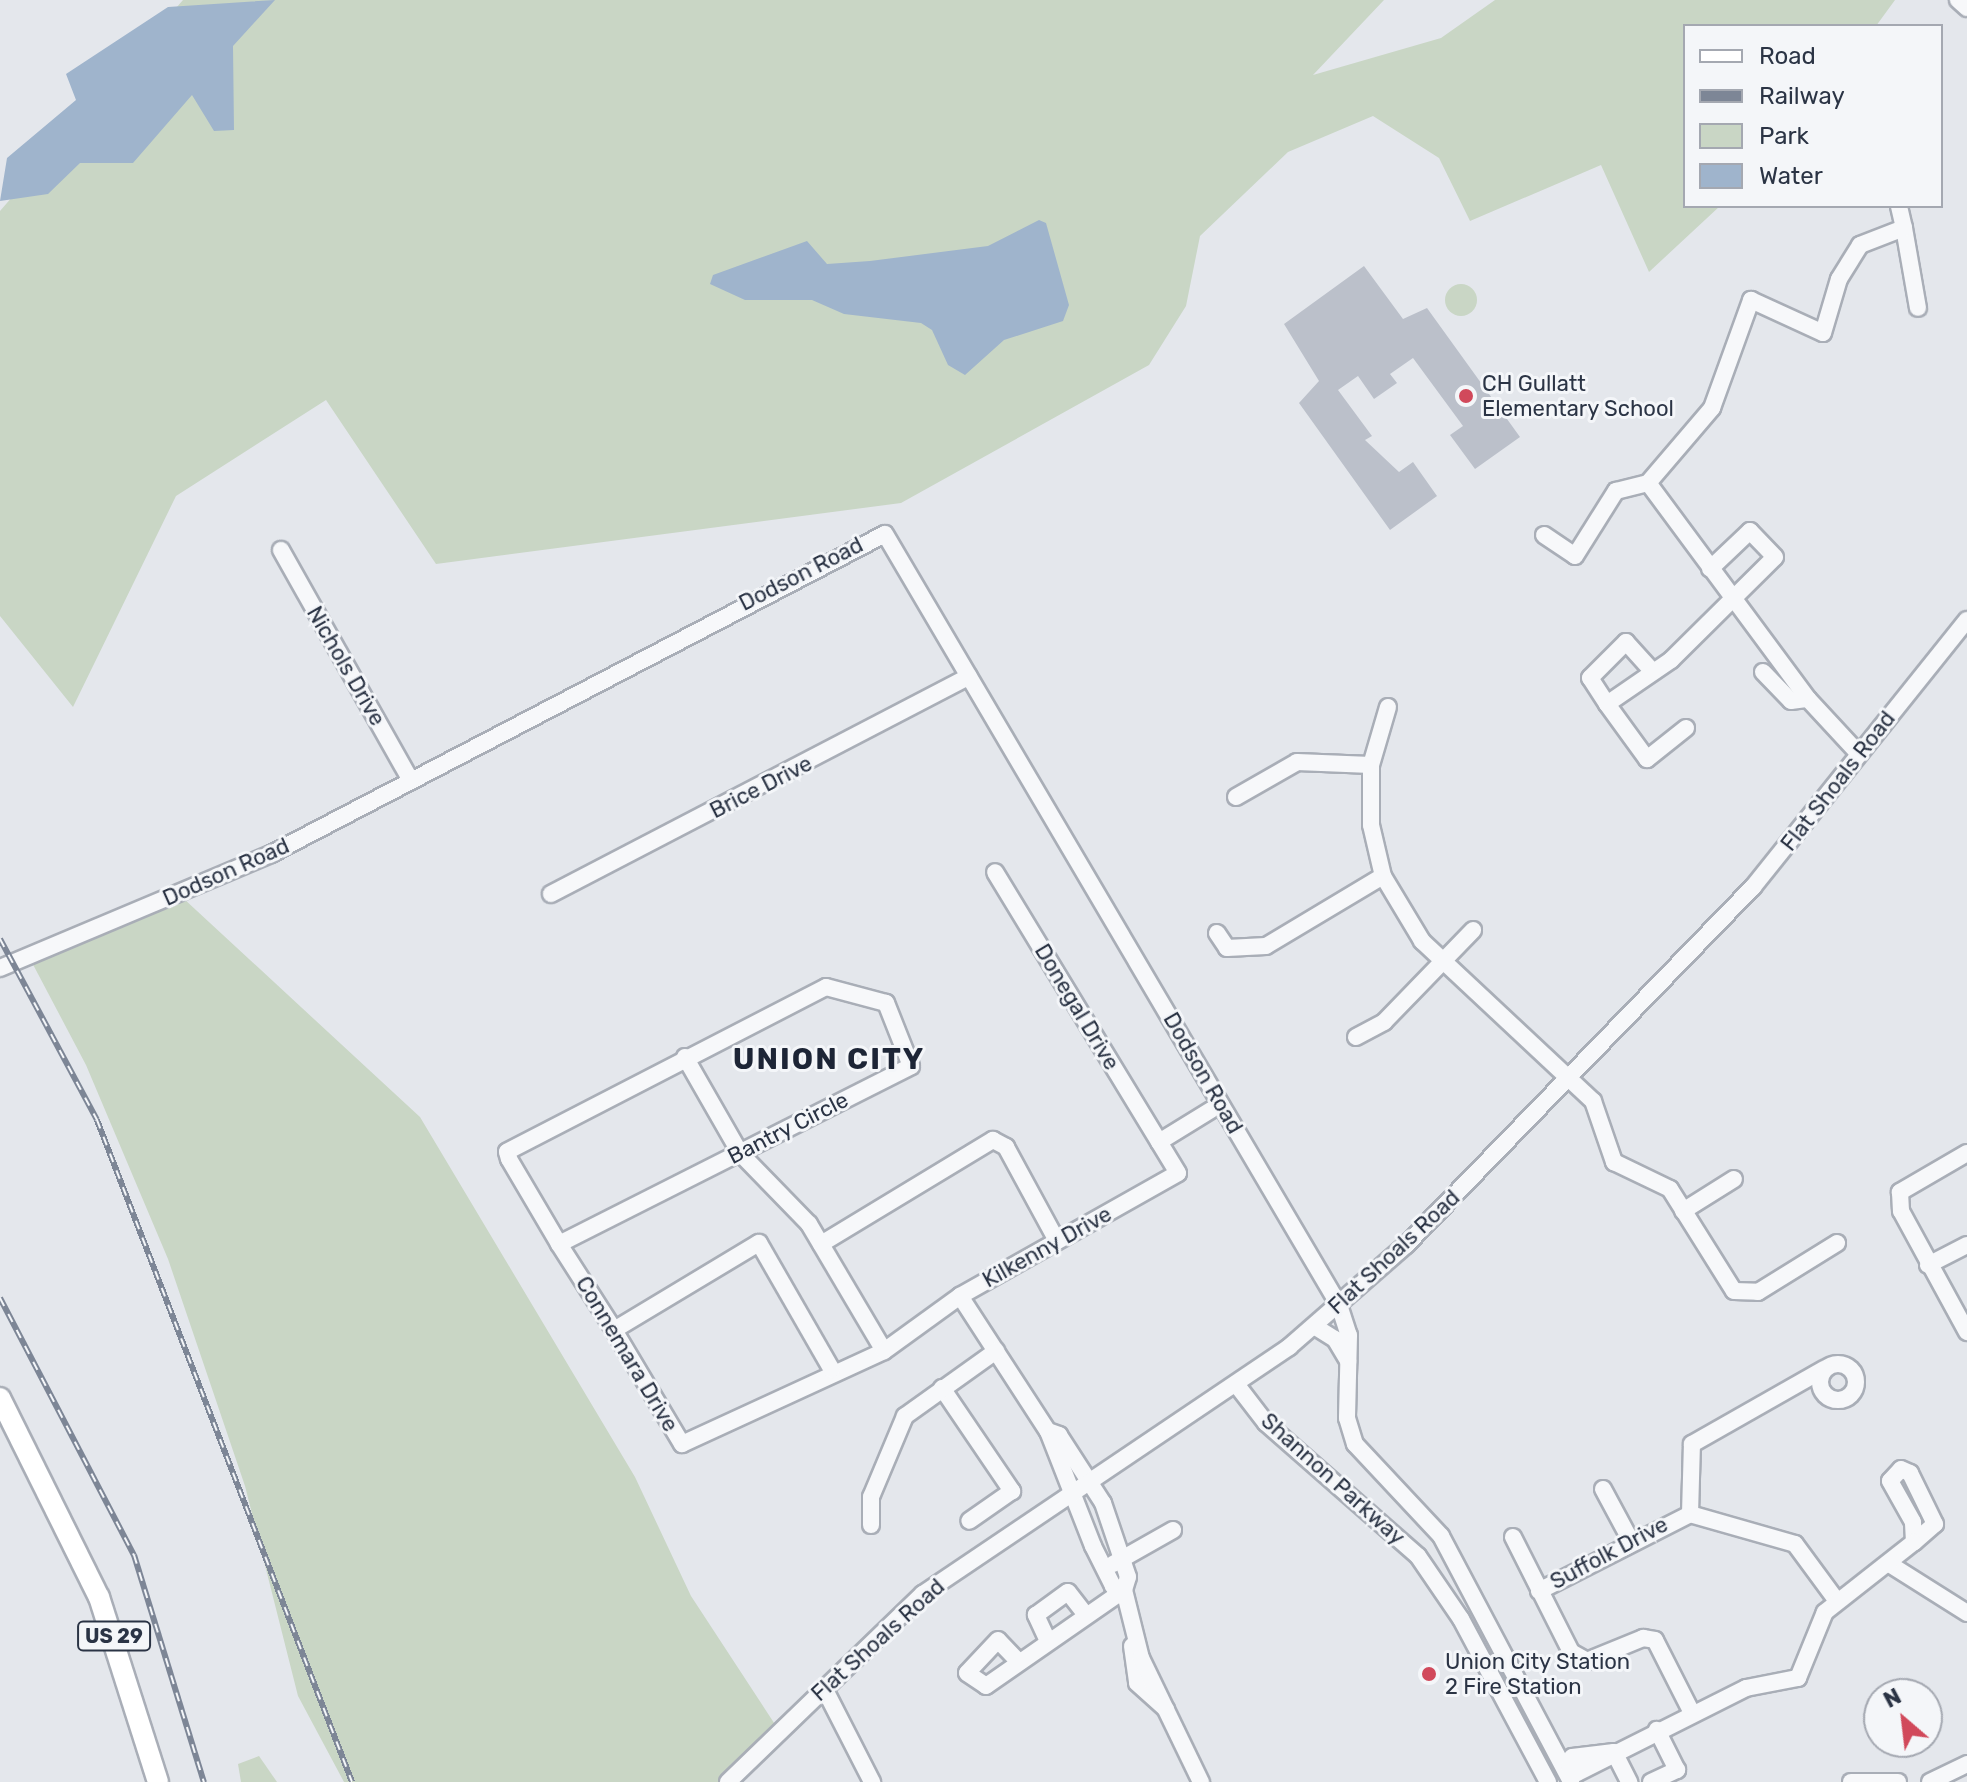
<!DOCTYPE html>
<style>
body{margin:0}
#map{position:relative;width:1967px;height:1782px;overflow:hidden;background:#e4e7ec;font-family:Rubik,sans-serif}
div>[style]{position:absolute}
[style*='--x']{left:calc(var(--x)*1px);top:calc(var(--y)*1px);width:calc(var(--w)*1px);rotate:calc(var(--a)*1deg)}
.green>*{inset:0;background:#c9d6c5}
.round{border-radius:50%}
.water>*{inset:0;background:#9fb4cc}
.building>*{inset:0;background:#bbc0ca}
.roads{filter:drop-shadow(2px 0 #a9aeb7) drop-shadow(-2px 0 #a9aeb7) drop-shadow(0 2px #a9aeb7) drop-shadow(0 -2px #a9aeb7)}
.minor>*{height:16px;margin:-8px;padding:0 8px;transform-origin:8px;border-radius:8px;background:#f7f8fa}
.minor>.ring{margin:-8px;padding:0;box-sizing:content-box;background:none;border:16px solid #f7f8fa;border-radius:50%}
.major>*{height:20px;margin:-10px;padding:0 10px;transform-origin:10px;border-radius:10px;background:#fff}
.rail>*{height:6px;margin-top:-3px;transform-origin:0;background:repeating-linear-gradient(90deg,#f4f6f9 0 9px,#7d8696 0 18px);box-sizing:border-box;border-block:2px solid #7d8696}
.dots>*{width:22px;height:22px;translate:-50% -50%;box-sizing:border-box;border:4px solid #f4f6f9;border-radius:50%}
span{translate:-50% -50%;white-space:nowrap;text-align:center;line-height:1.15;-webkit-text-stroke:6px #f4f6f9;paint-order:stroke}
.shield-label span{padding:2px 6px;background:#f4f6f9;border:2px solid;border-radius:6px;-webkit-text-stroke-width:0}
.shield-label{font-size:20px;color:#2b3445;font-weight:700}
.poi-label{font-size:22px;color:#2b3445}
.left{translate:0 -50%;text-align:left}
.street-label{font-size:22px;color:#2b3445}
.district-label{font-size:30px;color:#1d2536;font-weight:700;letter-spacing:2px}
.legend{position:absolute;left:1683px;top:24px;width:260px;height:184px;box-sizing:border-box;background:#f4f6f9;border:2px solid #a4a8b1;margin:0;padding:10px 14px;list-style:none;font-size:24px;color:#2b3445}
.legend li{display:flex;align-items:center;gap:16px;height:40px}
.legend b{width:40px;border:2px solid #a4a8b1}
.north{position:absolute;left:1863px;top:1678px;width:80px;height:80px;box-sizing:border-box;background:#f4f6f9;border:2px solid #a4a8b1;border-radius:50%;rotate:332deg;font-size:22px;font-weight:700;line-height:32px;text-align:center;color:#2b3445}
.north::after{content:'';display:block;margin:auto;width:28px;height:36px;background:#d1495b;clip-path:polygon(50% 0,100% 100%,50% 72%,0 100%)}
</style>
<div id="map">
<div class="green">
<div style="clip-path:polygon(183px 0,1384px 0,1313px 75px,1441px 38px,1495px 0,1895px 0,1876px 26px,1685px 26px,1685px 206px,1720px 206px,1649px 272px,1601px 165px,1470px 221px,1439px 158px,1373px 116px,1288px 152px,1200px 236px,1186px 306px,1149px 365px,901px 503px,436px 564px,326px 400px,176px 496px,73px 707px,0 616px,0 211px)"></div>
<div class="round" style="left:1445px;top:284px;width:32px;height:32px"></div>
<div style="clip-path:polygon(170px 886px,420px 1117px,635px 1477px,691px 1596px,778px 1729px,726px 1782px,344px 1782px,298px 1696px,245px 1486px,168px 1259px,86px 1065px,28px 955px)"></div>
<div style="clip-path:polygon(259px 1756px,277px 1782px,241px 1782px,238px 1764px)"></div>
</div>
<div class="water">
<div style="clip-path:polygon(275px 0,233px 46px,234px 130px,214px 131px,192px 95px,133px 163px,80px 163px,48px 194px,0 201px,7px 158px,76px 100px,66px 74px,168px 7px)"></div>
<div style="clip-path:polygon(1039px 220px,1046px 223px,1069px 305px,1063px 321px,1004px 340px,965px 375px,948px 365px,932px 330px,921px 323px,844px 314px,812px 300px,745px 300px,710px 284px,713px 275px,807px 241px,827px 264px,870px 261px,988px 246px)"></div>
</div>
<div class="building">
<div style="clip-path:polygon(1364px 266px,1403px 319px,1427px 308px,1520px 437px,1475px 469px,1450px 435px,1463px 426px,1413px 358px,1390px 374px,1397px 383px,1374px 399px,1358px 376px,1338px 390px,1372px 436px,1365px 440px,1399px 472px,1413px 462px,1437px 496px,1390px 530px,1299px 403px,1319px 381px,1284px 324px)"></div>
</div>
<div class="roads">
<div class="minor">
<div style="--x:1958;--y:0;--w:12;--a:42"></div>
<div style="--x:1904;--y:228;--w:81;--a:80.1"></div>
<div style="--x:1544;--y:535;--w:37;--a:34"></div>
<div style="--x:1575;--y:556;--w:77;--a:-57.8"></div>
<div style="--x:1616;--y:491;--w:33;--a:-14"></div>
<div style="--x:281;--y:550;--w:265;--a:60.6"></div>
<div style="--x:1763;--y:672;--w:40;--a:46"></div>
<div style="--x:1791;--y:701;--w:17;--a:-7"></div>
<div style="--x:1607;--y:704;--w:31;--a:-123"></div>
<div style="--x:1590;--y:678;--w:51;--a:-45"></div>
<div style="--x:1626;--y:642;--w:40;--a:48"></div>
<div style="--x:1388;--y:707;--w:60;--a:106.3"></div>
<div style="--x:1371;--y:765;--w:60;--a:90"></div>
<div style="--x:1371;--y:825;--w:52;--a:76.8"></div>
<div style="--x:1383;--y:876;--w:76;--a:59"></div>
<div style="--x:1422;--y:941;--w:234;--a:43.1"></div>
<div style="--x:1593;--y:1101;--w:65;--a:71"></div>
<div style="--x:1614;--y:1162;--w:62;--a:25.7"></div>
<div style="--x:1670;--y:1189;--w:120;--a:57.9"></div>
<div style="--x:1734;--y:1291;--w:24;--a:2"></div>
<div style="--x:1758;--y:1292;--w:93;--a:-31.8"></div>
<div style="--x:1686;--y:728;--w:50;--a:141.5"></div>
<div style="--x:1647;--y:759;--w:68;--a:-126"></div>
<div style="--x:1607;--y:704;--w:78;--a:-34.5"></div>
<div style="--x:1671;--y:660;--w:146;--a:-44.7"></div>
<div style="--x:1775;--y:557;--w:36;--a:-134"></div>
<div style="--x:1750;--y:531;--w:55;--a:136.5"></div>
<div style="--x:1859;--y:754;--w:75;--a:-132.8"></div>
<div style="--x:1808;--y:699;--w:269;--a:-126.5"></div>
<div style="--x:1648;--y:483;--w:99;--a:-49.5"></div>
<div style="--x:1712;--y:408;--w:115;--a:-70.1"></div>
<div style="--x:1751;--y:300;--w:79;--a:24.6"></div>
<div style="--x:1823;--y:333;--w:56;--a:-73.5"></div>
<div style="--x:1839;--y:279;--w:40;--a:-58"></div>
<div style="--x:1860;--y:245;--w:47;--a:-21.1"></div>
<div style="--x:1904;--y:228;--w:23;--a:-103"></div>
<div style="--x:1236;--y:797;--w:70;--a:-29.8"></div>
<div style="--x:1297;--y:762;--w:74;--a:2.3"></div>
<div style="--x:551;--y:894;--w:471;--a:-27.5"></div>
<div style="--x:1217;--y:933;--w:18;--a:56"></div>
<div style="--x:1227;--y:948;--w:39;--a:-3"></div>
<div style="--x:1266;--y:946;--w:136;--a:-30.9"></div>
<div style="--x:0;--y:968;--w:294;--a:-22.8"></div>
<div style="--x:271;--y:854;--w:692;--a:-27.53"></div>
<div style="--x:885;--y:534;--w:895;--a:59.51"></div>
<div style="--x:1339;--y:1305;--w:32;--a:72"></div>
<div style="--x:1349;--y:1335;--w:83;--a:91.4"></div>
<div style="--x:1347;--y:1418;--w:27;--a:73"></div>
<div style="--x:1355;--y:1444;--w:126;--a:46.9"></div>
<div style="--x:1441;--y:1536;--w:278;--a:62.1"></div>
<div style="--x:1356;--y:1037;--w:32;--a:-28"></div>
<div style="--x:1384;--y:1022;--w:128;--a:-45.9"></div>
<div style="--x:685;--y:1057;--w:111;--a:60.2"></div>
<div style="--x:740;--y:1153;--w:99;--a:45.8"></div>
<div style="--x:809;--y:1224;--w:147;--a:59.4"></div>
<div style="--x:1159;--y:1142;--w:61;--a:-31.6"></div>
<div style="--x:1967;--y:1153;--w:78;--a:149.8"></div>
<div style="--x:1900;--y:1192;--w:19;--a:87"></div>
<div style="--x:1901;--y:1211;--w:138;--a:61.4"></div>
<div style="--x:1683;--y:1211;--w:60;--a:-32.1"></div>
<div style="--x:559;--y:1244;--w:394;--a:-26.8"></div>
<div style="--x:911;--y:1066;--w:68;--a:-111.6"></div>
<div style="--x:886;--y:1003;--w:62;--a:-165.1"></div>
<div style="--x:826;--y:987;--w:359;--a:152.7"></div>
<div style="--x:507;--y:1152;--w:7;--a:74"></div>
<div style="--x:509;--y:1159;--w:99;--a:59.5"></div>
<div style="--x:559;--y:1244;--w:102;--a:57.4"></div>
<div style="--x:614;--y:1330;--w:133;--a:59.2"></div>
<div style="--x:682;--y:1444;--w:222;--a:-24.7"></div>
<div style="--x:884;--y:1351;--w:94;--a:-35.9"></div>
<div style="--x:960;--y:1296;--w:250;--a:-29.4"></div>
<div style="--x:1178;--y:1173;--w:352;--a:-121.3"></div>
<div style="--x:821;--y:1244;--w:201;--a:-31.2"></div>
<div style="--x:993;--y:1140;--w:15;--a:28"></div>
<div style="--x:1006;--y:1147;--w:107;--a:61.5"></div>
<div style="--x:1928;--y:1265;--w:44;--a:-27.1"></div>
<div style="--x:960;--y:1296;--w:171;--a:57"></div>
<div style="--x:1314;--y:1326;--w:25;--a:32"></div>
<div style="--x:1335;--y:1339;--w:26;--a:59"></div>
<div style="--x:614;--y:1330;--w:169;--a:-31"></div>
<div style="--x:759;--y:1243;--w:146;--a:60.1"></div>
<div class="ring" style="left:1820px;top:1364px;width:20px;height:20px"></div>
<div style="--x:1236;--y:1384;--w:49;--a:52.4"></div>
<div style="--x:1266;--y:1423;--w:202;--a:41.2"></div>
<div style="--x:1418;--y:1556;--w:76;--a:55.7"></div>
<div style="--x:1461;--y:1619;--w:185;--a:61.9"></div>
<div style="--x:942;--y:1388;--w:125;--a:55.8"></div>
<div style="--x:1012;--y:1491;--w:52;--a:145.1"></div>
<div style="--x:1048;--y:1431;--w:12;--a:20"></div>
<div style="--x:1059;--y:1435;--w:81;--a:57.1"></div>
<div style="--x:1103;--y:1503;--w:78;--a:71.3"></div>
<div style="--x:1128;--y:1577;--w:14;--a:107"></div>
<div style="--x:1124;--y:1590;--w:12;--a:-160"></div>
<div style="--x:1113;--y:1586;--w:45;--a:-116.6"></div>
<div style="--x:1093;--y:1546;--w:123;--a:-111.4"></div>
<div style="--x:1901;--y:1469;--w:10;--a:24"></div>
<div style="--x:1910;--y:1473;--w:57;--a:63.9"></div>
<div style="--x:1935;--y:1524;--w:28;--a:139"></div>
<div style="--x:1914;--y:1542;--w:20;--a:-93"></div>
<div style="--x:1913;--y:1522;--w:47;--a:-119.3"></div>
<div style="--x:1890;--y:1481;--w:16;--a:-47"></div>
<div style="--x:1603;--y:1489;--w:59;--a:61.7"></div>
<div style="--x:1690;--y:1514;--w:70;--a:-88.4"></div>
<div style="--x:1692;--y:1444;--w:152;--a:-29.6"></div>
<div style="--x:871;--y:1525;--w:28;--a:-90"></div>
<div style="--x:871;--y:1497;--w:88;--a:-67.2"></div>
<div style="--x:905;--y:1416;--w:112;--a:-35.5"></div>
<div style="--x:1513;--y:1537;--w:129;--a:63.2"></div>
<div style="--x:1571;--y:1652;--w:18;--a:29"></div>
<div style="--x:1587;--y:1661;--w:61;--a:-22.3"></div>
<div style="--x:1643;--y:1638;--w:12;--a:9"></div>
<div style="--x:1655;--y:1640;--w:82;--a:63.1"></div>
<div style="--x:1113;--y:1564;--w:69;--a:-29.5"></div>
<div style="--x:1891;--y:1565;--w:90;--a:32.3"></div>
<div style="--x:1539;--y:1591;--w:169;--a:-27"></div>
<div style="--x:1690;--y:1514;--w:109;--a:15.9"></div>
<div style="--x:1795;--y:1544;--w:71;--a:53.6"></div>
<div style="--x:1048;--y:1641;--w:29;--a:-115"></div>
<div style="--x:1036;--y:1615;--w:39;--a:-36"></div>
<div style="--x:1068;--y:1592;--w:28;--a:52"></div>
<div style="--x:1132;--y:1646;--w:37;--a:82"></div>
<div style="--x:1137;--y:1683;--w:39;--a:42"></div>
<div style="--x:1019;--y:1662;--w:30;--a:-134"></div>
<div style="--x:998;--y:1640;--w:45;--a:133.2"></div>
<div style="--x:967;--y:1673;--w:23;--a:34"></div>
<div style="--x:986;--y:1686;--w:168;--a:-34.8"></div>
<div style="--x:1124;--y:1590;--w:70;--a:76"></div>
<div style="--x:1141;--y:1658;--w:138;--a:64.2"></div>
<div style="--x:824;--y:1688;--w:106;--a:62.9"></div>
<div style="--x:1614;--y:1752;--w:42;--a:173.2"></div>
<div style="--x:1572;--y:1757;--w:10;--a:107"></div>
<div style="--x:1569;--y:1767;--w:10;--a:37"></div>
<div style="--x:1577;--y:1773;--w:189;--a:-26.7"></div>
<div style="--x:1746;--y:1688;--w:53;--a:-10.9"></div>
<div style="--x:1798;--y:1678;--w:71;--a:-67.8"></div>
<div style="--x:1825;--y:1612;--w:113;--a:-38.2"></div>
<div style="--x:1614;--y:1752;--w:34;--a:63"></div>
<div style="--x:728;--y:1782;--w:271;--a:-44"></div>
<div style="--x:923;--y:1594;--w:442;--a:-34"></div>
<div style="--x:1289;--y:1347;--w:155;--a:-41.1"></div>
<div style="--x:1406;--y:1245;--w:499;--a:-45.9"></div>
<div style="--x:1753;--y:887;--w:342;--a:-51.3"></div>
<div style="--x:1651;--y:1782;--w:29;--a:-25"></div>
<div style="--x:1677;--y:1770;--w:45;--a:-116.6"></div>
<div style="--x:1851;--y:1782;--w:47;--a:0"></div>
<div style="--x:1930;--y:1782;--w:41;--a:-25.9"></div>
</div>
<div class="major">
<div style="--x:0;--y:1398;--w:222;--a:63.6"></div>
<div style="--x:99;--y:1597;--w:194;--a:72.3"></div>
</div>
</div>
<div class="rail">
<div style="--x:0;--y:939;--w:205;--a:61.8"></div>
<div style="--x:97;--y:1120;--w:709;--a:68.93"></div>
<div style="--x:0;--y:1298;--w:290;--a:62.5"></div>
<div style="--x:134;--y:1555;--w:238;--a:72.9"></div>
</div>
<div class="dots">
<div style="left:1466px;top:396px;background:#d1495b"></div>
<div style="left:1429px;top:1674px;background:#d1495b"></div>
</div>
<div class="shield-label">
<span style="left:114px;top:1636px">US 29</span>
</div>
<div class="poi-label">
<span class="left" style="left:1482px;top:396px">CH Gullatt<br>Elementary School</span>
<span class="left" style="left:1445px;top:1674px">Union City Station<br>2 Fire Station</span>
</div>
<div class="street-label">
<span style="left:801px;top:574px;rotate:-27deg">Dodson Road</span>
<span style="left:346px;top:666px;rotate:60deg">Nichols Drive</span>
<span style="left:1838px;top:781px;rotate:-52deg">Flat Shoals Road</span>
<span style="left:761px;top:787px;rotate:-27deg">Brice Drive</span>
<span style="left:226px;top:872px;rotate:-24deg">Dodson Road</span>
<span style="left:1077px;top:1007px;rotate:59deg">Donegal Drive</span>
<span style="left:1203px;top:1073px;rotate:60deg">Dodson Road</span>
<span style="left:788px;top:1128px;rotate:-27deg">Bantry Circle</span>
<span style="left:1047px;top:1247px;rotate:-29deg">Kilkenny Drive</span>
<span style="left:1394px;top:1252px;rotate:-43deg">Flat Shoals Road</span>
<span style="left:627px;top:1354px;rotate:59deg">Connemara Drive</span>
<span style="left:1333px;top:1479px;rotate:42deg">Shannon Parkway</span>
<span style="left:1609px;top:1553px;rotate:-28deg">Suffolk Drive</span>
<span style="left:878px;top:1640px;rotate:-42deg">Flat Shoals Road</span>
</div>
<div class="district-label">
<span style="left:829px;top:1059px">UNION CITY</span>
</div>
<ul class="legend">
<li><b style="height:10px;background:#fff"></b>Road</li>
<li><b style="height:10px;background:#7d8696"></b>Railway</li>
<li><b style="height:22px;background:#c9d6c5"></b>Park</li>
<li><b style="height:22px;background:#9fb4cc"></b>Water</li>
</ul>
<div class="north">N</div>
</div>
